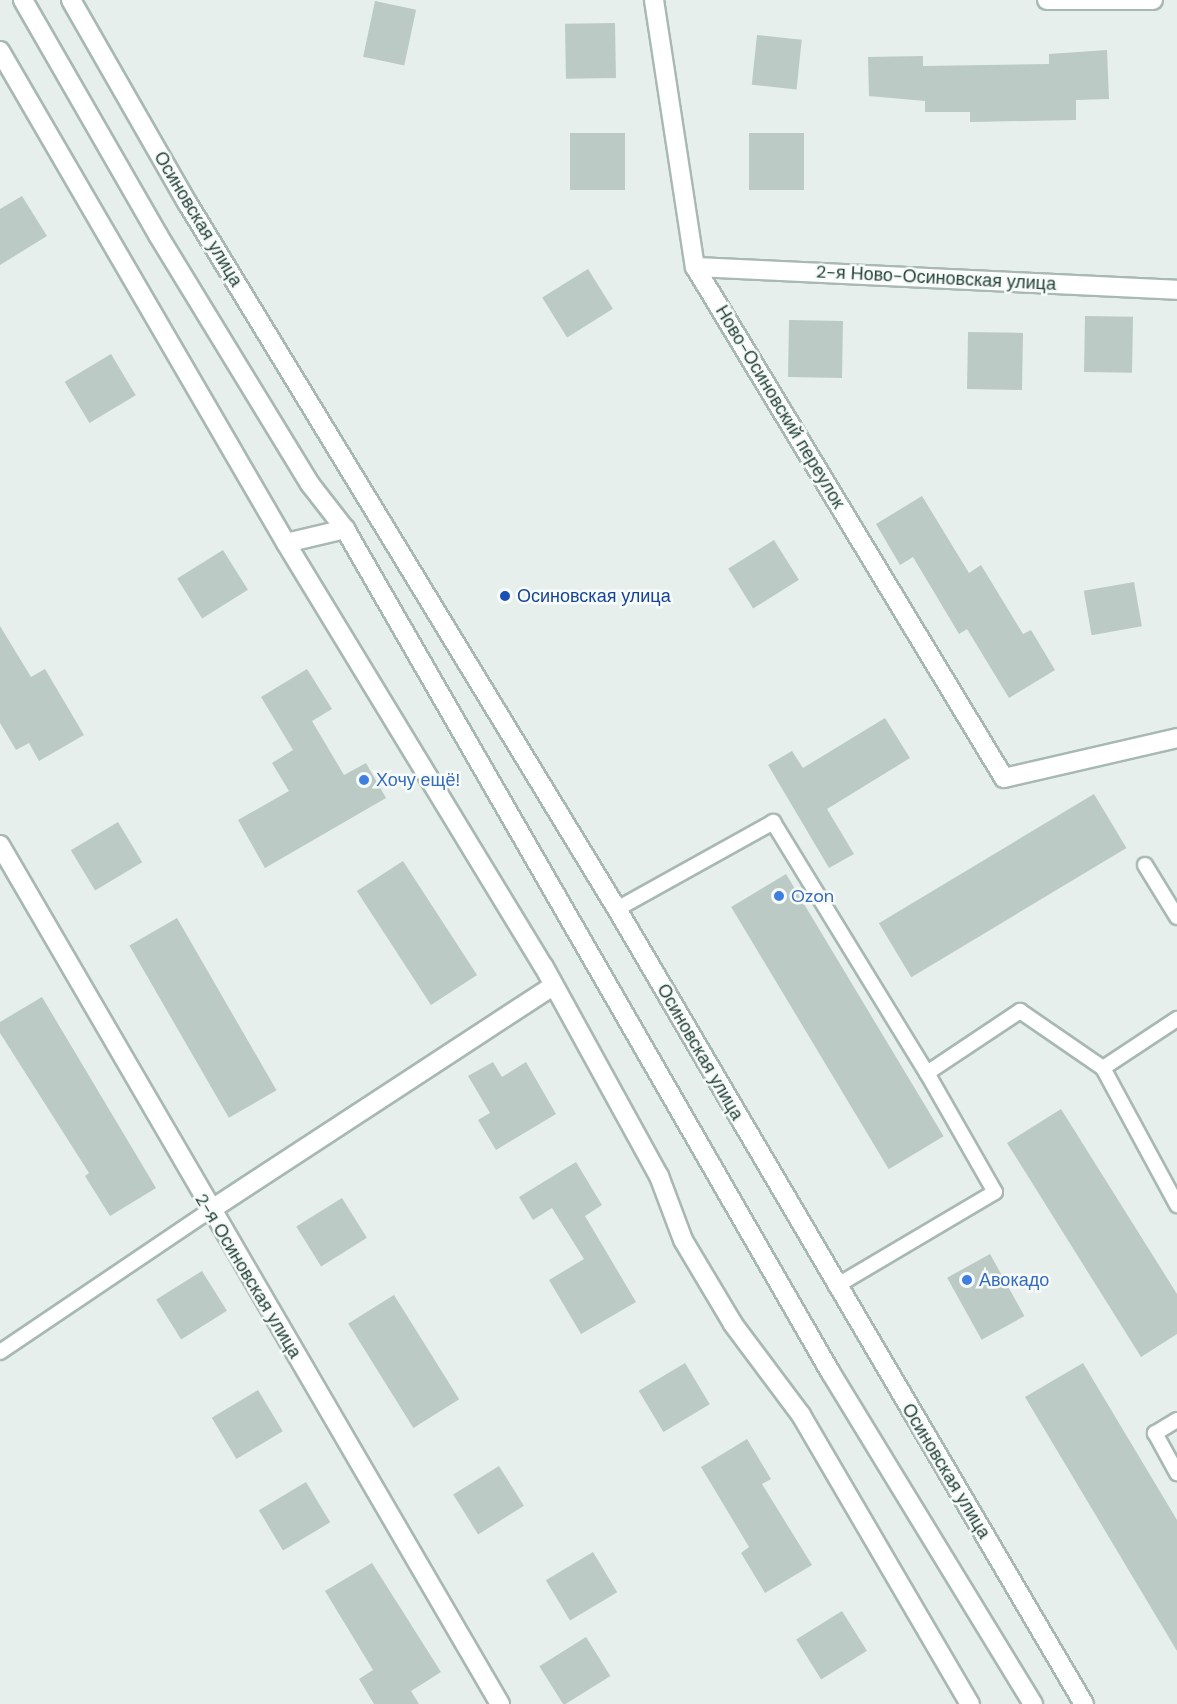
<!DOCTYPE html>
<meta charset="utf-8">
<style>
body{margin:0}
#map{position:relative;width:1177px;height:1704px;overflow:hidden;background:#e6efeb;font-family:"DM Sans",sans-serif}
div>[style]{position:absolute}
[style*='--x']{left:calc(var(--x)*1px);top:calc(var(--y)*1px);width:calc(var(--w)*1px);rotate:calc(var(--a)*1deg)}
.building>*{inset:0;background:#bbcac4;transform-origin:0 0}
.roads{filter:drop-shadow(2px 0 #a8b8b2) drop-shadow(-2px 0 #a8b8b2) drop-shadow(0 2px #a8b8b2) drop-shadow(0 -2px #a8b8b2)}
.lane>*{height:14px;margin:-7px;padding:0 7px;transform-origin:7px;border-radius:7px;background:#fff}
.street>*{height:18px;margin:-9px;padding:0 9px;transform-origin:9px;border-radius:9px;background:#fff}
.secondary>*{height:18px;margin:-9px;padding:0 9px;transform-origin:9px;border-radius:9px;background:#fff}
.dots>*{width:16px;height:16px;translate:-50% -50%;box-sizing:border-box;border:3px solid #f7fbf9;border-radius:50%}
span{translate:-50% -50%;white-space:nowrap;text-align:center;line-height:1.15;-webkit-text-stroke:5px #f7fbf9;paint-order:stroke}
.street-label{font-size:18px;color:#24423a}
.transit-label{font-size:18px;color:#164399}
.left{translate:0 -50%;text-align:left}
.shop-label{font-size:18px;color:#366cbe}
</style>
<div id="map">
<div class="building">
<div style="left:375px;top:1px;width:42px;height:57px;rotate:12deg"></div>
<div style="left:615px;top:23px;width:55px;height:50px;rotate:89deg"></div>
<div style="left:757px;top:35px;width:45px;height:50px;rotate:6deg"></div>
<div style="clip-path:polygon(1107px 50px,1109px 99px,1076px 100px,1076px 120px,970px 122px,970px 112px,925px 112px,925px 101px,869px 96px,868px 57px,923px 56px,923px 66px,1049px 64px,1049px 54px)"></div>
<div style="left:625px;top:133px;width:57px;height:55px;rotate:90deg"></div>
<div style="left:804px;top:133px;width:57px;height:55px;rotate:90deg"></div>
<div style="clip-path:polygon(22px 196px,47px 236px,0 265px,0 209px)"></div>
<div style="left:588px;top:269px;width:47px;height:54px;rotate:58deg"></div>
<div style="left:1085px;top:316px;width:48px;height:56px;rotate:1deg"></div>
<div style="left:789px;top:320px;width:54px;height:57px;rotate:1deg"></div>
<div style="left:968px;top:332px;width:55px;height:57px;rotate:1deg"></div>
<div style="left:111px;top:354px;width:48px;height:54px;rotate:59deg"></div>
<div style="clip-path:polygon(922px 496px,969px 573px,981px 565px,1023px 634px,1031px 630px,1055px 670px,1009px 698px,967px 629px,959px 634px,913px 557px,900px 565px,876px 524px)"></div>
<div style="left:774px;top:540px;width:47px;height:54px;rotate:58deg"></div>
<div style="left:223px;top:550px;width:47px;height:54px;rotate:58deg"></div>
<div style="left:1134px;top:582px;width:45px;height:51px;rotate:80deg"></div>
<div style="clip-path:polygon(0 626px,31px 677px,45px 669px,84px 735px,39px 761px,29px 743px,16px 750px,0 723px)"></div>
<div style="clip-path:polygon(307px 669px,332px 709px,312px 721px,344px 775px,366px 763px,386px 798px,265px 868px,238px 820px,289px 791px,272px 763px,293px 750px,261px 697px)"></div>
<div style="clip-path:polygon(885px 718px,910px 758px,827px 809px,854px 854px,829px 868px,768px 765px,792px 751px,803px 768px)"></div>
<div style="left:1094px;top:794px;width:63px;height:251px;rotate:59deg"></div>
<div style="left:118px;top:822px;width:47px;height:55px;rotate:59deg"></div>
<div style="left:403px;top:861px;width:136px;height:55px;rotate:57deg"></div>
<div style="left:786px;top:874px;width:306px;height:64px;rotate:59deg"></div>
<div style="left:177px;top:918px;width:199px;height:55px;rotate:60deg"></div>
<div style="clip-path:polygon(42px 997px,156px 1188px,110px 1216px,85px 1176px,89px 1173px,0 1033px,0 1022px)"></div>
<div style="clip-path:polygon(493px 1062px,502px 1077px,526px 1062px,556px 1114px,496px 1150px,478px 1120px,490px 1113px,468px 1076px)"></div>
<div style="clip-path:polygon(1061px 1109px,1177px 1294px,1177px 1334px,1141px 1357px,1007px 1143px)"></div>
<div style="clip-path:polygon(576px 1162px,602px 1205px,585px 1216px,636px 1302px,581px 1334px,549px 1280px,584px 1259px,552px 1208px,533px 1220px,519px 1197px)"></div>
<div style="left:342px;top:1198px;width:47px;height:54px;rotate:58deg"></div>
<div style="left:990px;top:1254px;width:71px;height:49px;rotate:61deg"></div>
<div style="left:202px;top:1271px;width:47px;height:54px;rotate:58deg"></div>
<div style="left:394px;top:1295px;width:123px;height:54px;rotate:58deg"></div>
<div style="left:685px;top:1363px;width:48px;height:54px;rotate:59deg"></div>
<div style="clip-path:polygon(1083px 1363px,1177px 1520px,1177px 1651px,1025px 1397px)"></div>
<div style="left:258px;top:1390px;width:48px;height:54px;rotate:59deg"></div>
<div style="clip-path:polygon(747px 1439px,771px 1479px,762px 1484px,812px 1565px,765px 1593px,741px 1553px,749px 1547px,701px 1467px)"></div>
<div style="left:499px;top:1466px;width:47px;height:54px;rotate:58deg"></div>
<div style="left:306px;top:1482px;width:47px;height:55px;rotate:59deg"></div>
<div style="left:593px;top:1552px;width:47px;height:55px;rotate:59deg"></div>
<div style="clip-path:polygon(372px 1563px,441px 1672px,411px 1691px,419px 1704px,374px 1704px,359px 1679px,373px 1670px,325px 1591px)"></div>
<div style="left:842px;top:1611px;width:47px;height:54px;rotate:58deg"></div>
<div style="left:586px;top:1637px;width:46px;height:55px;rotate:58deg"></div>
</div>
<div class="roads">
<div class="lane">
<div style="--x:1145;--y:865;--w:61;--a:58.4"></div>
<div style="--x:617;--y:909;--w:179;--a:-29.1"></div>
<div style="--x:773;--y:822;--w:294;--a:58.5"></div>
<div style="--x:927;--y:1073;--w:137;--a:60.3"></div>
<div style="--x:995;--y:1192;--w:185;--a:149.4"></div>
<div style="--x:1103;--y:1068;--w:156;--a:61.6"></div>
<div style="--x:927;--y:1073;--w:112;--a:-33.7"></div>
<div style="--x:1020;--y:1011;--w:101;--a:34.5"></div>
<div style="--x:1103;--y:1068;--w:89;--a:-33.5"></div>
<div style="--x:0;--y:1352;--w:252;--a:-34"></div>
<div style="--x:1177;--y:1420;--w:26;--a:149"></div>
<div style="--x:1155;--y:1433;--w:46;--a:61.2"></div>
</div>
<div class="street">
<div style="--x:654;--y:0;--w:270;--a:81.3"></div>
<div style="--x:695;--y:267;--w:597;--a:58.84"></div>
<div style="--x:1004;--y:778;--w:178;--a:-13"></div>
<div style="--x:1047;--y:0;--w:106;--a:0"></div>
<div style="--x:0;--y:51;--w:569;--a:59.83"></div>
<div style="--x:286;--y:543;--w:496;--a:58.7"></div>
<div style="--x:544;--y:967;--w:239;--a:61.2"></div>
<div style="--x:659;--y:1176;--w:68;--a:69.4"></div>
<div style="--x:683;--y:1240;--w:98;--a:59.2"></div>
<div style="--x:733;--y:1324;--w:114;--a:53.2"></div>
<div style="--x:801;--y:1415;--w:335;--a:59.7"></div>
<div style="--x:695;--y:267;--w:483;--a:2.7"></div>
<div style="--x:286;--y:543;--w:61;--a:-13.3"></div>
<div style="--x:0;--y:845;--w:994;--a:59.8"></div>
<div style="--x:209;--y:1211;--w:411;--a:-33.2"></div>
</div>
<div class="secondary">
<div style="--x:23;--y:0;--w:271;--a:60.1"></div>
<div style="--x:158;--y:235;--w:292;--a:58.6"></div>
<div style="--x:310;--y:484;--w:57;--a:52.1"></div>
<div style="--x:345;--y:529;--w:974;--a:60.07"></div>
<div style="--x:831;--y:1373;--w:388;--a:58.6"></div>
<div style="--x:71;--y:0;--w:235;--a:60.2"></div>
<div style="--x:188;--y:204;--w:825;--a:58.68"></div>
<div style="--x:617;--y:909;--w:922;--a:59.57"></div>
</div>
</div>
<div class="dots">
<div style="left:505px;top:596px;background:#1a4fb4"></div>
<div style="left:364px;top:780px;background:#3f7fe0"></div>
<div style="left:779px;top:896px;background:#3f7fe0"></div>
<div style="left:967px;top:1280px;background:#3f7fe0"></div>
</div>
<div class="street-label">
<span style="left:198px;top:219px;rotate:59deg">Осиновская улица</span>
<span style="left:936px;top:278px;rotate:3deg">2-я Ново-Осиновская улица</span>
<span style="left:780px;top:407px;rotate:59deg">Ново-Осиновский переулок</span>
<span style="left:700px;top:1052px;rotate:60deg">Осиновская улица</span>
<span style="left:248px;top:1276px;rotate:59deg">2-я Осиновская улица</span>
<span style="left:946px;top:1471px;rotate:59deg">Осиновская улица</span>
</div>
<div class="transit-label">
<span class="left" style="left:517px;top:596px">Осиновская улица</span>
</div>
<div class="shop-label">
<span class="left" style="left:376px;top:780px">Хочу ещё!</span>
<span class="left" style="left:791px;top:896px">Ozon</span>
<span class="left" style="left:979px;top:1280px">Авокадо</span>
</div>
</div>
